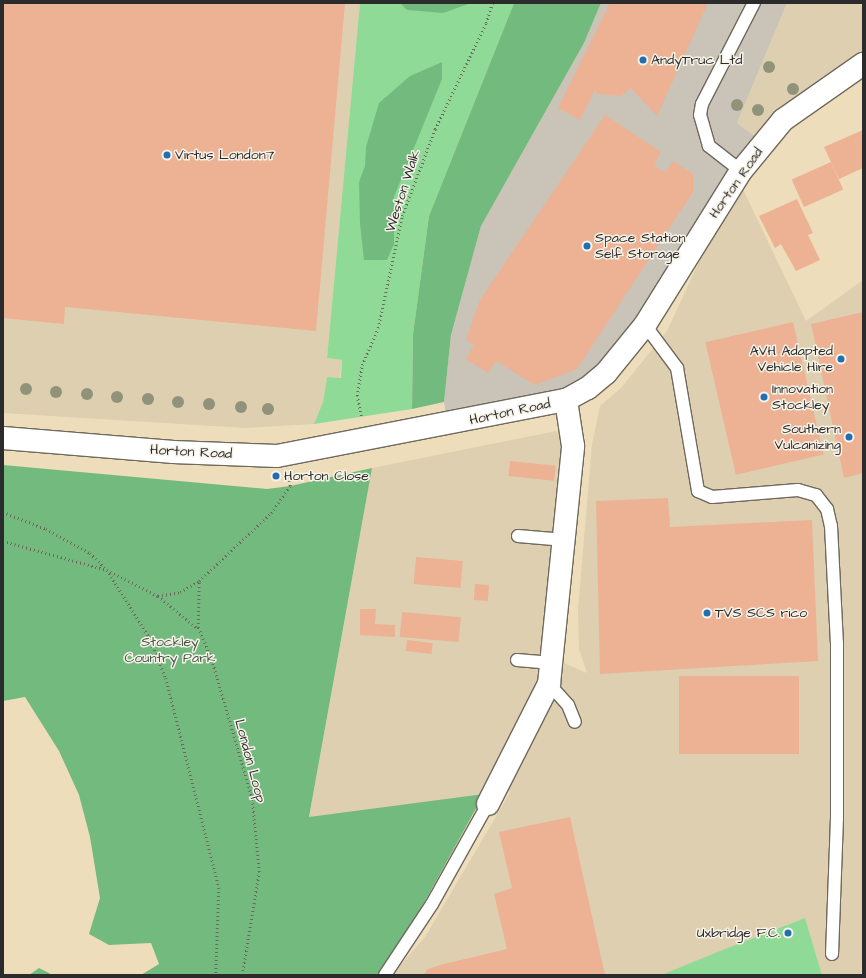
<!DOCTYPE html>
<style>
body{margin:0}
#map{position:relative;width:866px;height:978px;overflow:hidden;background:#eeddba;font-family:"Architects Daughter",sans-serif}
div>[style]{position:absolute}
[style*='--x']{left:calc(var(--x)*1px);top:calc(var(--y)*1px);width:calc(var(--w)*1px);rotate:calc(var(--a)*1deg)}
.built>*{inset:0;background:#decfb1}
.industrial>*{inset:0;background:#c9c3b8}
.green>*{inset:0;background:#8fda96}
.forest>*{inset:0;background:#73ba7f}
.building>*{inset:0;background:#ecb293;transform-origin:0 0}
.path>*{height:2.5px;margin-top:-1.25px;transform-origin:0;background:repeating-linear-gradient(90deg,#6f695d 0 1px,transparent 0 4px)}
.roads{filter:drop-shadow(1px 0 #6f695d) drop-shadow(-1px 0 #6f695d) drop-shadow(0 1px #6f695d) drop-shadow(0 -1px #6f695d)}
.service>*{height:12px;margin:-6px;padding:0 6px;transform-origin:6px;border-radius:6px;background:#fff}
.minor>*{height:22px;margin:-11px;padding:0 11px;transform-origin:11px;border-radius:11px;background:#fff}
.tertiary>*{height:22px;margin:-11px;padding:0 11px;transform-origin:11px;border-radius:11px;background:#fff}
.trees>*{width:12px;height:12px;margin:-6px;border-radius:50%;background:#90937a}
.dots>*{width:11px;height:11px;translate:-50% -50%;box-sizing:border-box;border:2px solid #f7f3e8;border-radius:50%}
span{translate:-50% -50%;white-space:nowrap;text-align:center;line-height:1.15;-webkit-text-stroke:3px #f7f3e8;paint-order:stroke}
.poi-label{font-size:14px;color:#2b2b2b}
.left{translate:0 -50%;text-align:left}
.right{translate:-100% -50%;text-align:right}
.street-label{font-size:14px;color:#2b2b2b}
.park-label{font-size:14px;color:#445746}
.frame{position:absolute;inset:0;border:4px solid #2b2b2b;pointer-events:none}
</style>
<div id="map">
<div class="built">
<div style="clip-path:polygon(3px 3px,360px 3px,327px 358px,342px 360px,340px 378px,327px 377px,323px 402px,314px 424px,245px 428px,3px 413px)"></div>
<div style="clip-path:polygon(787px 3px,863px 3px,863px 56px,760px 140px,737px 123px)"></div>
<div style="clip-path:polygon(739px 181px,806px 321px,863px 280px,863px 937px,861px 975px,822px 975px,805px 918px,661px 975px,392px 975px,425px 937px,511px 791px,309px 818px,372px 468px,556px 431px,566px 439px,541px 653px,587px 673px,579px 649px,578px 610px,592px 444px,600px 406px,621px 388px,667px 331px,727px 202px)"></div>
</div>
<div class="industrial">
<div style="clip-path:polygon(601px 3px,787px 3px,737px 123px,760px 140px,639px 320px,599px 370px,569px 394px,447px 420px,444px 402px,451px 335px,481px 226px,584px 43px)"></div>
</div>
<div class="green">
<div style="clip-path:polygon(360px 3px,514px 3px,429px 216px,413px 334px,412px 409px,314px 424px,323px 402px,327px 377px,341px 378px,342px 360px,327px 358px)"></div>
<div style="clip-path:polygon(805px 918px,822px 975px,661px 975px,725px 949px)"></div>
</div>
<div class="forest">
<div style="clip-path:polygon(400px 3px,471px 3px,443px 13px,407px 10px)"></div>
<div style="clip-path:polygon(514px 3px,601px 3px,584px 43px,481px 226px,451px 335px,444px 402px,412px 409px,413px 334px,429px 216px)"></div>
<div style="clip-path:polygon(442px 62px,442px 79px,394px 197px,394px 244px,387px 260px,364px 260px,360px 224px,359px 182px,365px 166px,366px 147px,379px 103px,410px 76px)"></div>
<div style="clip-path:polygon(3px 465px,267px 489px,290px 486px,372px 468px,309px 817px,484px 794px,425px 901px,380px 975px,141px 975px,159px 964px,151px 943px,109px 945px,89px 934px,100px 898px,90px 837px,79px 795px,59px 751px,25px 697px,3px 701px)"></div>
<div style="clip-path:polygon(39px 968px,49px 973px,51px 975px,29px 975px)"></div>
</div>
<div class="building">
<div style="clip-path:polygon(3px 3px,345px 3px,316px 331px,65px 307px,64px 324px,3px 318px)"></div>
<div style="clip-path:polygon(610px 3px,708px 3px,657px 116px,631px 88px,621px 96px,598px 94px,595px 90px,580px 120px,558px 108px)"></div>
<div style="clip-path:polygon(605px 115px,661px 152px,654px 166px,666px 172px,673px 161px,693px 174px,693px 192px,577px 369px,535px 385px,496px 361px,488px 373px,466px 359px,474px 345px,466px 340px,480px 300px)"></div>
<div style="clip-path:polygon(863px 130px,863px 168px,839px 179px,824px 147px)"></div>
<div style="left:831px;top:162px;width:30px;height:43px;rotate:66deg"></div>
<div style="clip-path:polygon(797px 199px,813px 233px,808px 235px,820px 260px,796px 271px,781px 244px,775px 248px,759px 216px)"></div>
<div style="clip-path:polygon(863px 312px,863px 473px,844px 478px,811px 324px)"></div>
<div style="left:793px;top:322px;width:136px;height:90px;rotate:77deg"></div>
<div style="left:510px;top:461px;width:46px;height:15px;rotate:6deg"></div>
<div style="clip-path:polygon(668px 498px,670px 527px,812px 520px,818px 661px,600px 674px,596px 501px)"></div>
<div style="left:416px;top:557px;width:47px;height:27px;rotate:5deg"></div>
<div style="left:475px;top:584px;width:14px;height:16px;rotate:4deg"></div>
<div style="clip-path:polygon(360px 609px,376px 609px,375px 624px,395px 625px,395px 637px,360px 635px)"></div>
<div style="left:402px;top:612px;width:59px;height:25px;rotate:5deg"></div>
<div style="left:407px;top:640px;width:26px;height:11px;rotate:7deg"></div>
<div style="left:799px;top:676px;width:78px;height:120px;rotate:90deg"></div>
<div style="clip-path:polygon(570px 817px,605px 975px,423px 975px,428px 969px,440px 965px,507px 949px,494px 894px,512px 888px,499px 832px)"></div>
</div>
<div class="path">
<div style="--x:361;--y:416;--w:20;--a:-101"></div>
<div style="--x:357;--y:396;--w:31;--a:-81"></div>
<div style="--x:362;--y:365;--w:40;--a:-66.6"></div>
<div style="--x:378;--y:328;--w:115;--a:-77.9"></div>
<div style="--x:402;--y:216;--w:93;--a:-69.2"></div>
<div style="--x:435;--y:129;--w:118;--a:-64.3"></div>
<div style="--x:486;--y:23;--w:21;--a:-73"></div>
<div style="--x:3;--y:512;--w:46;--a:21.6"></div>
<div style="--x:46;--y:529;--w:50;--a:28.6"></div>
<div style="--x:90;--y:553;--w:24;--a:45"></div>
<div style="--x:107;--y:570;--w:77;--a:57.8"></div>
<div style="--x:148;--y:635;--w:47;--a:67.3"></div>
<div style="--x:166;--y:678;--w:217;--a:75.8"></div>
<div style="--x:219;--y:888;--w:87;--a:92"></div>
<div style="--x:3;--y:541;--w:108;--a:15.6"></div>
<div style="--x:107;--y:570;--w:57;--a:27"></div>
<div style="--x:158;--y:596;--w:50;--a:39.4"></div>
<div style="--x:158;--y:596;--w:22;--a:-10"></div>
<div style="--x:180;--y:592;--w:22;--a:-30"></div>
<div style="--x:242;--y:975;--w:104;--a:-80.6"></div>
<div style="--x:259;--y:872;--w:73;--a:-95.5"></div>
<div style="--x:252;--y:799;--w:147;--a:-106.2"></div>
<div style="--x:211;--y:658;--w:33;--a:-113"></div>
<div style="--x:198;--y:628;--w:47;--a:-88.8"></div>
<div style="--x:199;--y:581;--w:99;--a:-43.4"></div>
<div style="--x:271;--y:513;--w:33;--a:-55"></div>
<div style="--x:290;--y:486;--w:9;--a:-96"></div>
</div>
<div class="roads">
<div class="service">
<div style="--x:741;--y:171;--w:41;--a:-142"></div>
<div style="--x:709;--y:146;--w:32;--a:-106"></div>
<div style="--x:700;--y:115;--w:11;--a:-80"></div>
<div style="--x:702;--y:104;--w:114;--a:-62.8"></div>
<div style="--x:645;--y:325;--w:54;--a:53.3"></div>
<div style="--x:677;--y:368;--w:125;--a:80.3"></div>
<div style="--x:698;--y:491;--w:15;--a:23"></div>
<div style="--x:712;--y:497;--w:86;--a:-4.7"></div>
<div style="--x:798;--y:490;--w:19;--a:16"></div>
<div style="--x:816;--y:495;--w:18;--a:52"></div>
<div style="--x:827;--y:509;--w:17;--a:77"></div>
<div style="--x:831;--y:526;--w:117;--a:87.1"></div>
<div style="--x:837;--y:643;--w:175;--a:90"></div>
<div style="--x:837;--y:818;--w:136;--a:92.1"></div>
<div style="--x:518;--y:536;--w:47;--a:4.9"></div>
<div style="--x:517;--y:660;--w:35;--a:5"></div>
<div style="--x:549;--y:684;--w:28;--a:48"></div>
<div style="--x:568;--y:705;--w:18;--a:68"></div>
<div style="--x:385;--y:975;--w:85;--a:-56.5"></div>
<div style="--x:432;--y:904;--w:115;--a:-60.8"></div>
</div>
<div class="minor">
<div style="--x:488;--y:804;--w:135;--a:-63.1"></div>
<div style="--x:549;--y:684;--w:239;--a:-84.2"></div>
<div style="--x:573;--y:446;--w:47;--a:-98.7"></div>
</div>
<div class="tertiary">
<div style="--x:3;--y:438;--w:171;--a:4.7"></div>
<div style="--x:173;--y:452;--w:104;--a:2.2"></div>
<div style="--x:277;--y:456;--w:294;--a:-11"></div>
<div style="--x:566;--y:400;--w:25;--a:-29"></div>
<div style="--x:588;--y:388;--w:23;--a:-40"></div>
<div style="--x:606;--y:373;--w:62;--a:-50.9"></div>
<div style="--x:645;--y:325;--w:181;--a:-58.1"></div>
<div style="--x:741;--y:171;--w:66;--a:-50.5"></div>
<div style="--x:783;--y:120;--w:98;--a:-35"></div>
</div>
</div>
<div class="trees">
<div style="left:769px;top:67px"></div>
<div style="left:793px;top:89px"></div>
<div style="left:737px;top:105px"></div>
<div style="left:758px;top:110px"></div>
<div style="left:26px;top:389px"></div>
<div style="left:56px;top:392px"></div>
<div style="left:87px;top:394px"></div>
<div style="left:117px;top:397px"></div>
<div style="left:148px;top:399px"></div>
<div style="left:178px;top:402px"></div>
<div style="left:209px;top:404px"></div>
<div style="left:241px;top:407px"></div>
<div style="left:268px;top:409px"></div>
</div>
<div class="dots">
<div style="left:643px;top:60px;background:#1f6fb2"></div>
<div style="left:167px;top:155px;background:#1f6fb2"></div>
<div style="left:587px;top:246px;background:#1f6fb2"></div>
<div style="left:841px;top:359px;background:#1f6fb2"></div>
<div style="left:764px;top:397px;background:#1f6fb2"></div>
<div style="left:849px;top:437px;background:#1f6fb2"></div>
<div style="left:276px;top:476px;background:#1f6fb2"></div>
<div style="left:707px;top:613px;background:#1f6fb2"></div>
<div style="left:788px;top:933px;background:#1f6fb2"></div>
</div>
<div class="poi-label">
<span class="left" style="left:651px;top:60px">AndyTruc Ltd</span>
<span class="left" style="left:175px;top:155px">Virtus London7</span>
<span class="left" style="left:595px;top:246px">Space Station<br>Self Storage</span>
<span class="right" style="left:833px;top:359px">AVH Adapted<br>Vehicle Hire</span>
<span class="left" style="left:772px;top:397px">Innovation<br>Stockley</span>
<span class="right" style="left:841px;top:437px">Southern<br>Vulcanizing</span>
<span class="left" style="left:284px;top:476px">Horton Close</span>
<span class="left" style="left:715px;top:613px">TVS SCS rico</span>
<span class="right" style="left:780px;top:933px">Uxbridge F.C.</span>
</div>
<div class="street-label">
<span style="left:736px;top:183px;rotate:-55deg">Horton Road</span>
<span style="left:403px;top:191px;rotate:-72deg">Weston Walk</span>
<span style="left:510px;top:412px;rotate:-12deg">Horton Road</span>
<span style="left:191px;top:452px;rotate:3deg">Horton Road</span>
<span style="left:250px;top:761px;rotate:75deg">London Loop</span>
</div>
<div class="park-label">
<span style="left:170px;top:650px">Stockley<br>Country Park</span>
</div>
<div class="frame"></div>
</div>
